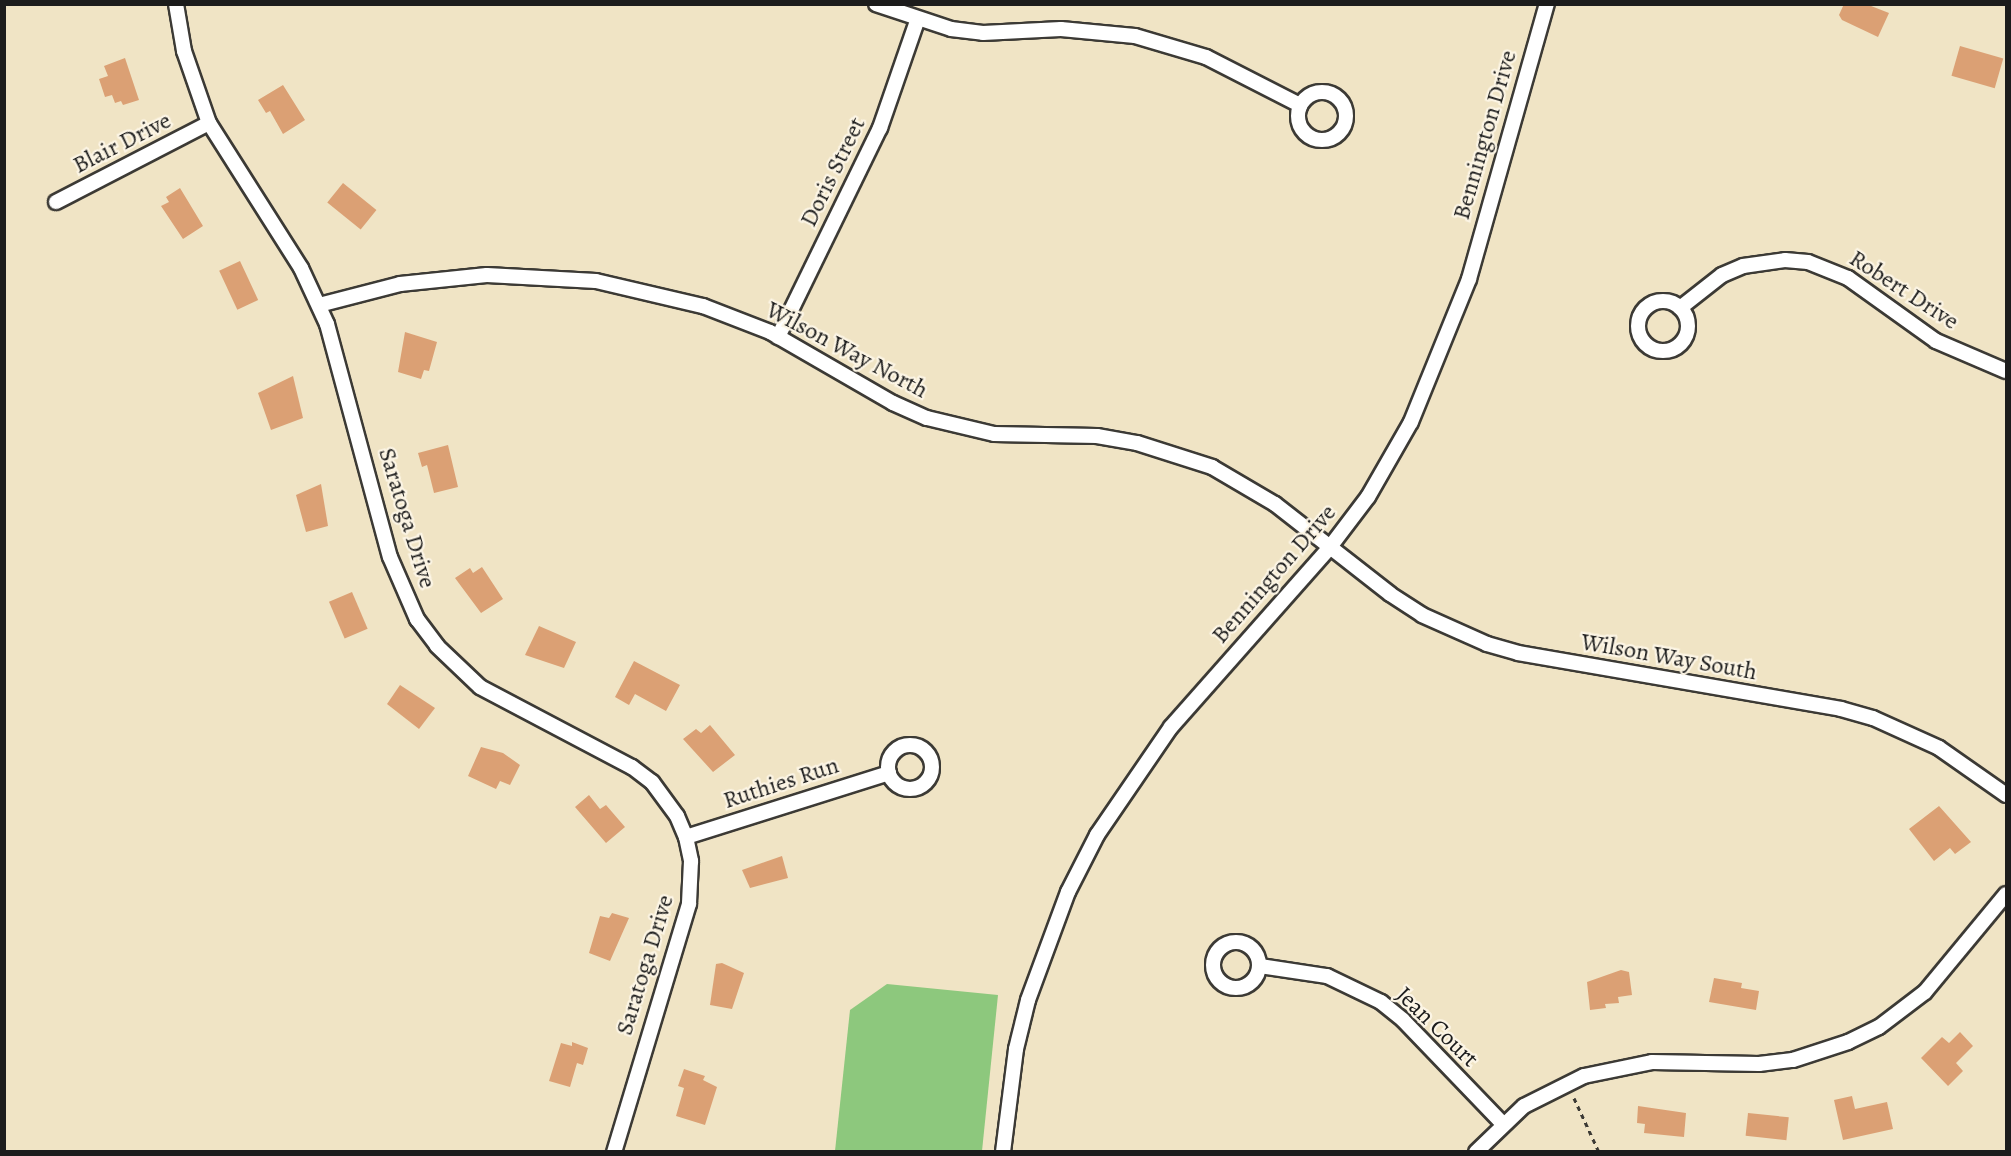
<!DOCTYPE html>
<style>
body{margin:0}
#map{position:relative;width:2011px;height:1156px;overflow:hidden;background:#f0e4c5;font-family:Alegreya,serif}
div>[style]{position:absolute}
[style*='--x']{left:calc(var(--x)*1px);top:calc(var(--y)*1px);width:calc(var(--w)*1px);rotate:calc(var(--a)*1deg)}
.green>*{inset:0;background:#8dc87d}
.building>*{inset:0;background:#dba074;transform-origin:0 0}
.path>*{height:3px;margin-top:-1.5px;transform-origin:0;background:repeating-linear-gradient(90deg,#3c3a35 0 4.5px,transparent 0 9px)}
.roads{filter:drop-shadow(2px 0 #3c3a35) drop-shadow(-2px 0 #3c3a35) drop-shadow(0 2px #3c3a35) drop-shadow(0 -2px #3c3a35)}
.street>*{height:14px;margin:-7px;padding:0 7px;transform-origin:7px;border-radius:7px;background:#fff}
.street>.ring{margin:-7px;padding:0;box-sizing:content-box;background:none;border:14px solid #fff;border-radius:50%}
span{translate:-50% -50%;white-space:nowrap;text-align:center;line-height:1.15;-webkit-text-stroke:4.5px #fcf5e5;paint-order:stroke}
.street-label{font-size:24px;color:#1c1c1c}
.frame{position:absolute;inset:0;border:6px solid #1c1c1c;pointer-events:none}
</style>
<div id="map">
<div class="green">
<div style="clip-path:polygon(887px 984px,998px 995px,982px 1151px,835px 1151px,850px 1010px)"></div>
</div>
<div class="building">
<div style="clip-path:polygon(1844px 4px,1866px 4px,1889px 13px,1878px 37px,1842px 20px,1839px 15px)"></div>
<div style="left:1960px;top:46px;width:45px;height:31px;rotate:16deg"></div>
<div style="clip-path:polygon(125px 58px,139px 100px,123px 105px,121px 101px,115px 103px,112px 95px,105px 97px,99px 79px,108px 76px,104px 66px)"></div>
<div style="clip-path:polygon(283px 85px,305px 120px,283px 134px,270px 111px,266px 113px,258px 100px)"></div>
<div style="left:343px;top:183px;width:43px;height:25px;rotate:39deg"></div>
<div style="clip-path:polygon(180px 188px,203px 226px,183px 239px,161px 206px,169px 202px,166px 197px)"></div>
<div style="left:240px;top:261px;width:43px;height:23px;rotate:65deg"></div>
<div style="clip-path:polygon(405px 332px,437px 342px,429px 371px,424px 370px,421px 379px,398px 372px)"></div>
<div style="clip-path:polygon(293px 376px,303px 418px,271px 430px,258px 393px)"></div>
<div style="clip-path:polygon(448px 445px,458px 487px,434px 493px,427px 465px,422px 467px,418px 453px)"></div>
<div style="clip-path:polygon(321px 484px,328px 526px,306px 532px,296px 495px)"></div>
<div style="clip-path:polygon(482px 567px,503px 599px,481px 613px,455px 578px,470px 568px,473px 573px)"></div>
<div style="left:352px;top:592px;width:40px;height:25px;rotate:67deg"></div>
<div style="clip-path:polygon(539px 626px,576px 642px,564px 668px,525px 655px)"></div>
<div style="clip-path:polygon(634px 661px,680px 685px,666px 711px,635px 694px,629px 705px,615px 697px)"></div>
<div style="clip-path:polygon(400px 685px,435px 708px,419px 729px,387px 704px)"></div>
<div style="clip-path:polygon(710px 725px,735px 755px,713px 772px,683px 739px,696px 729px,701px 733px)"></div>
<div style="clip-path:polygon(481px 747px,503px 753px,520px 765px,510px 785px,500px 781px,496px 789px,468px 776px)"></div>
<div style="clip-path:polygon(589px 795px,600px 809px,606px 805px,625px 827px,606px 843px,575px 807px)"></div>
<div style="clip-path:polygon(1939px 806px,1971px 842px,1955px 854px,1950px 848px,1934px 861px,1909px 829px)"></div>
<div style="clip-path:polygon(782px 856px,788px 878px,750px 888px,742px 870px)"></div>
<div style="clip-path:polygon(612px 913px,629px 918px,610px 961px,589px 953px,600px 916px,609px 918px)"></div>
<div style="clip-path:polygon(722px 963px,744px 973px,732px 1009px,710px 1005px,716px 964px)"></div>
<div style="clip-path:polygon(1621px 970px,1629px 972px,1632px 995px,1618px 997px,1619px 1003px,1605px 1004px,1606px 1008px,1590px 1010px,1587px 982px)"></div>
<div style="clip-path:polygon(1714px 978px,1742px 983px,1741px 988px,1759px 991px,1756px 1010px,1709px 1002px)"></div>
<div style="clip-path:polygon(1960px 1032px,1973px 1046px,1956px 1063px,1963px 1071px,1948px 1086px,1921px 1058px,1942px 1037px,1949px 1043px)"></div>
<div style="clip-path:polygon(572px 1042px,588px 1048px,583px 1065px,577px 1063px,570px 1087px,549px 1081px,561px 1043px,572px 1046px)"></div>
<div style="clip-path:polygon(684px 1069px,705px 1076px,703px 1080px,717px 1087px,705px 1125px,676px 1116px,684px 1088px,678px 1086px)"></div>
<div style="clip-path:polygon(1852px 1096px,1855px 1109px,1887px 1102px,1893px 1129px,1843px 1140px,1834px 1100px)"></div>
<div style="clip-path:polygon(1638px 1106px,1686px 1113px,1684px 1137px,1644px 1133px,1645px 1124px,1637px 1123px)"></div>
<div style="left:1748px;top:1113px;width:41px;height:23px;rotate:6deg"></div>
</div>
<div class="path">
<div style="--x:1574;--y:1098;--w:60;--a:65.2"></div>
</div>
<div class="roads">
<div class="street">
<div style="--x:176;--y:4;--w:48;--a:80.3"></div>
<div style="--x:184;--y:51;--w:76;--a:70.9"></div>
<div style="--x:209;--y:123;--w:172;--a:57.6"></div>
<div style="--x:301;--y:268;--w:62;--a:65.1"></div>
<div style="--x:327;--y:324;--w:241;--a:74.9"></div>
<div style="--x:390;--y:557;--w:68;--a:66.5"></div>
<div style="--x:417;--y:619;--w:34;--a:53"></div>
<div style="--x:437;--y:646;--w:59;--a:43.6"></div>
<div style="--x:480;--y:687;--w:172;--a:27.8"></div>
<div style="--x:632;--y:767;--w:25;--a:37"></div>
<div style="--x:652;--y:782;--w:42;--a:53.7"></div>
<div style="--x:677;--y:816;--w:23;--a:67"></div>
<div style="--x:686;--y:837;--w:25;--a:78"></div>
<div style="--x:691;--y:861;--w:43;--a:92.7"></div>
<div style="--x:689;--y:904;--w:259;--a:106.8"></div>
<div style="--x:876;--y:4;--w:79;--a:18.4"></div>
<div style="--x:951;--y:29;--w:32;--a:7"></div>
<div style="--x:983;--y:33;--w:78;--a:-2.9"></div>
<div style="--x:1061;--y:29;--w:74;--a:5.4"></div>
<div style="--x:1135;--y:36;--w:74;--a:16.5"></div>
<div style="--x:1206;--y:57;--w:106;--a:27.1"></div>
<div class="ring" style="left:1298px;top:92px;width:34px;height:34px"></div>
<div style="--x:56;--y:202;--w:172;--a:-27.3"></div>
<div class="ring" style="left:1638px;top:301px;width:36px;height:36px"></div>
<div style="--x:319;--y:305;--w:84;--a:-14.5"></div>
<div style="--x:400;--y:284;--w:87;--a:-5.9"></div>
<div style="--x:487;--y:275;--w:109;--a:3.2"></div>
<div style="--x:596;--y:281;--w:110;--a:13.2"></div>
<div style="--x:703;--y:306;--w:72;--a:21.2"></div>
<div style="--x:770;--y:332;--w:142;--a:30"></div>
<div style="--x:893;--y:403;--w:37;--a:24"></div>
<div style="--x:927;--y:418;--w:69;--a:13.4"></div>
<div style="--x:994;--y:434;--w:103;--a:1.1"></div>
<div style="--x:1097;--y:436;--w:41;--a:9.9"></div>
<div style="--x:1137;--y:443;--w:79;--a:17.7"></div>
<div style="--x:1212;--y:467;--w:73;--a:30.4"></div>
<div style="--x:1275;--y:504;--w:146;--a:38"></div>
<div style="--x:1390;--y:594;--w:38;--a:33"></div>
<div style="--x:1422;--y:615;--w:71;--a:24"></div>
<div style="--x:1487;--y:644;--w:32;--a:16"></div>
<div style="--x:1518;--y:653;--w:328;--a:9.8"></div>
<div style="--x:1841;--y:709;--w:33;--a:16"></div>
<div style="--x:1873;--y:718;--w:72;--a:24.4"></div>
<div style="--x:1939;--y:748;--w:82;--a:35"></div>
<div style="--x:1680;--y:308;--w:53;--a:-38.2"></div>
<div style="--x:1722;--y:275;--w:23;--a:-23"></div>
<div style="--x:1743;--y:266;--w:42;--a:-8.1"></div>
<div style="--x:1785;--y:260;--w:23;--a:5"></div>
<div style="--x:1808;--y:262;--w:43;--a:21.8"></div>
<div style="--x:1848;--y:278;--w:108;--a:35.6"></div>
<div style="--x:1936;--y:341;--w:76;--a:23.2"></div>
<div style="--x:778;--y:337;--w:233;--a:-64"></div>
<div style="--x:880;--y:128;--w:113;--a:-70.9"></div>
<div class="ring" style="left:888px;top:745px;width:30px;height:30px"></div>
<div style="--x:686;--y:837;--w:213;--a:-17.5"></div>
<div class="ring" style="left:1213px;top:942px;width:32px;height:32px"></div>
<div style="--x:1260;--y:966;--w:68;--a:8.5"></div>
<div style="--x:1327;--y:976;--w:60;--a:25.7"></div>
<div style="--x:1381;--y:1002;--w:28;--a:39"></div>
<div style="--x:1403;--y:1020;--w:143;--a:46.1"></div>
<div style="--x:1003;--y:1152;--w:104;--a:-82.8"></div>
<div style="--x:1016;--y:1049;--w:50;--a:-76.2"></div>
<div style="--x:1028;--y:1000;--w:115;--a:-69.7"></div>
<div style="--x:1068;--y:892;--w:64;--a:-63"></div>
<div style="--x:1097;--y:835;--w:131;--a:-55.6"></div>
<div style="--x:1171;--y:727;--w:240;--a:-48.5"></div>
<div style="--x:1330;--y:547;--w:63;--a:-52.8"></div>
<div style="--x:1368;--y:497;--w:86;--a:-60.2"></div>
<div style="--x:1411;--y:422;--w:154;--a:-67.9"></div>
<div style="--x:1469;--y:279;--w:286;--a:-74.2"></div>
<div style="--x:1476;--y:1152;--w:66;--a:-43.8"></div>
<div style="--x:1524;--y:1106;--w:67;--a:-26.6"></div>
<div style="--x:1584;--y:1076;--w:69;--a:-11.6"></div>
<div style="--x:1652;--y:1062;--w:107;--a:1.1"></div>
<div style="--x:1759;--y:1064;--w:34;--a:-7"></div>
<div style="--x:1793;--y:1060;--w:58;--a:-18.1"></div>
<div style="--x:1848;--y:1042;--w:34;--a:-26"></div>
<div style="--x:1879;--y:1027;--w:58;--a:-37.3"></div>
<div style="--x:1925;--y:992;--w:127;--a:-50.4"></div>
</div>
</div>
<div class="street-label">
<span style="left:1485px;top:135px;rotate:-74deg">Bennington Drive</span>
<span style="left:122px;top:143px;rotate:-27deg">Blair Drive</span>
<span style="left:833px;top:172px;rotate:-64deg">Doris Street</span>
<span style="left:1904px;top:290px;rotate:33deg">Robert Drive</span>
<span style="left:847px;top:350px;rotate:28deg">Wilson Way North</span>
<span style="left:407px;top:518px;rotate:73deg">Saratoga Drive</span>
<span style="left:1274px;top:574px;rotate:-49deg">Bennington Drive</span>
<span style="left:1669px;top:657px;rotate:10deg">Wilson Way South</span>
<span style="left:781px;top:783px;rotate:-18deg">Ruthies Run</span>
<span style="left:645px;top:965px;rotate:-73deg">Saratoga Drive</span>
<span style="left:1437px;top:1027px;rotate:44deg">Jean Court</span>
</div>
<div class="frame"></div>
</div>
